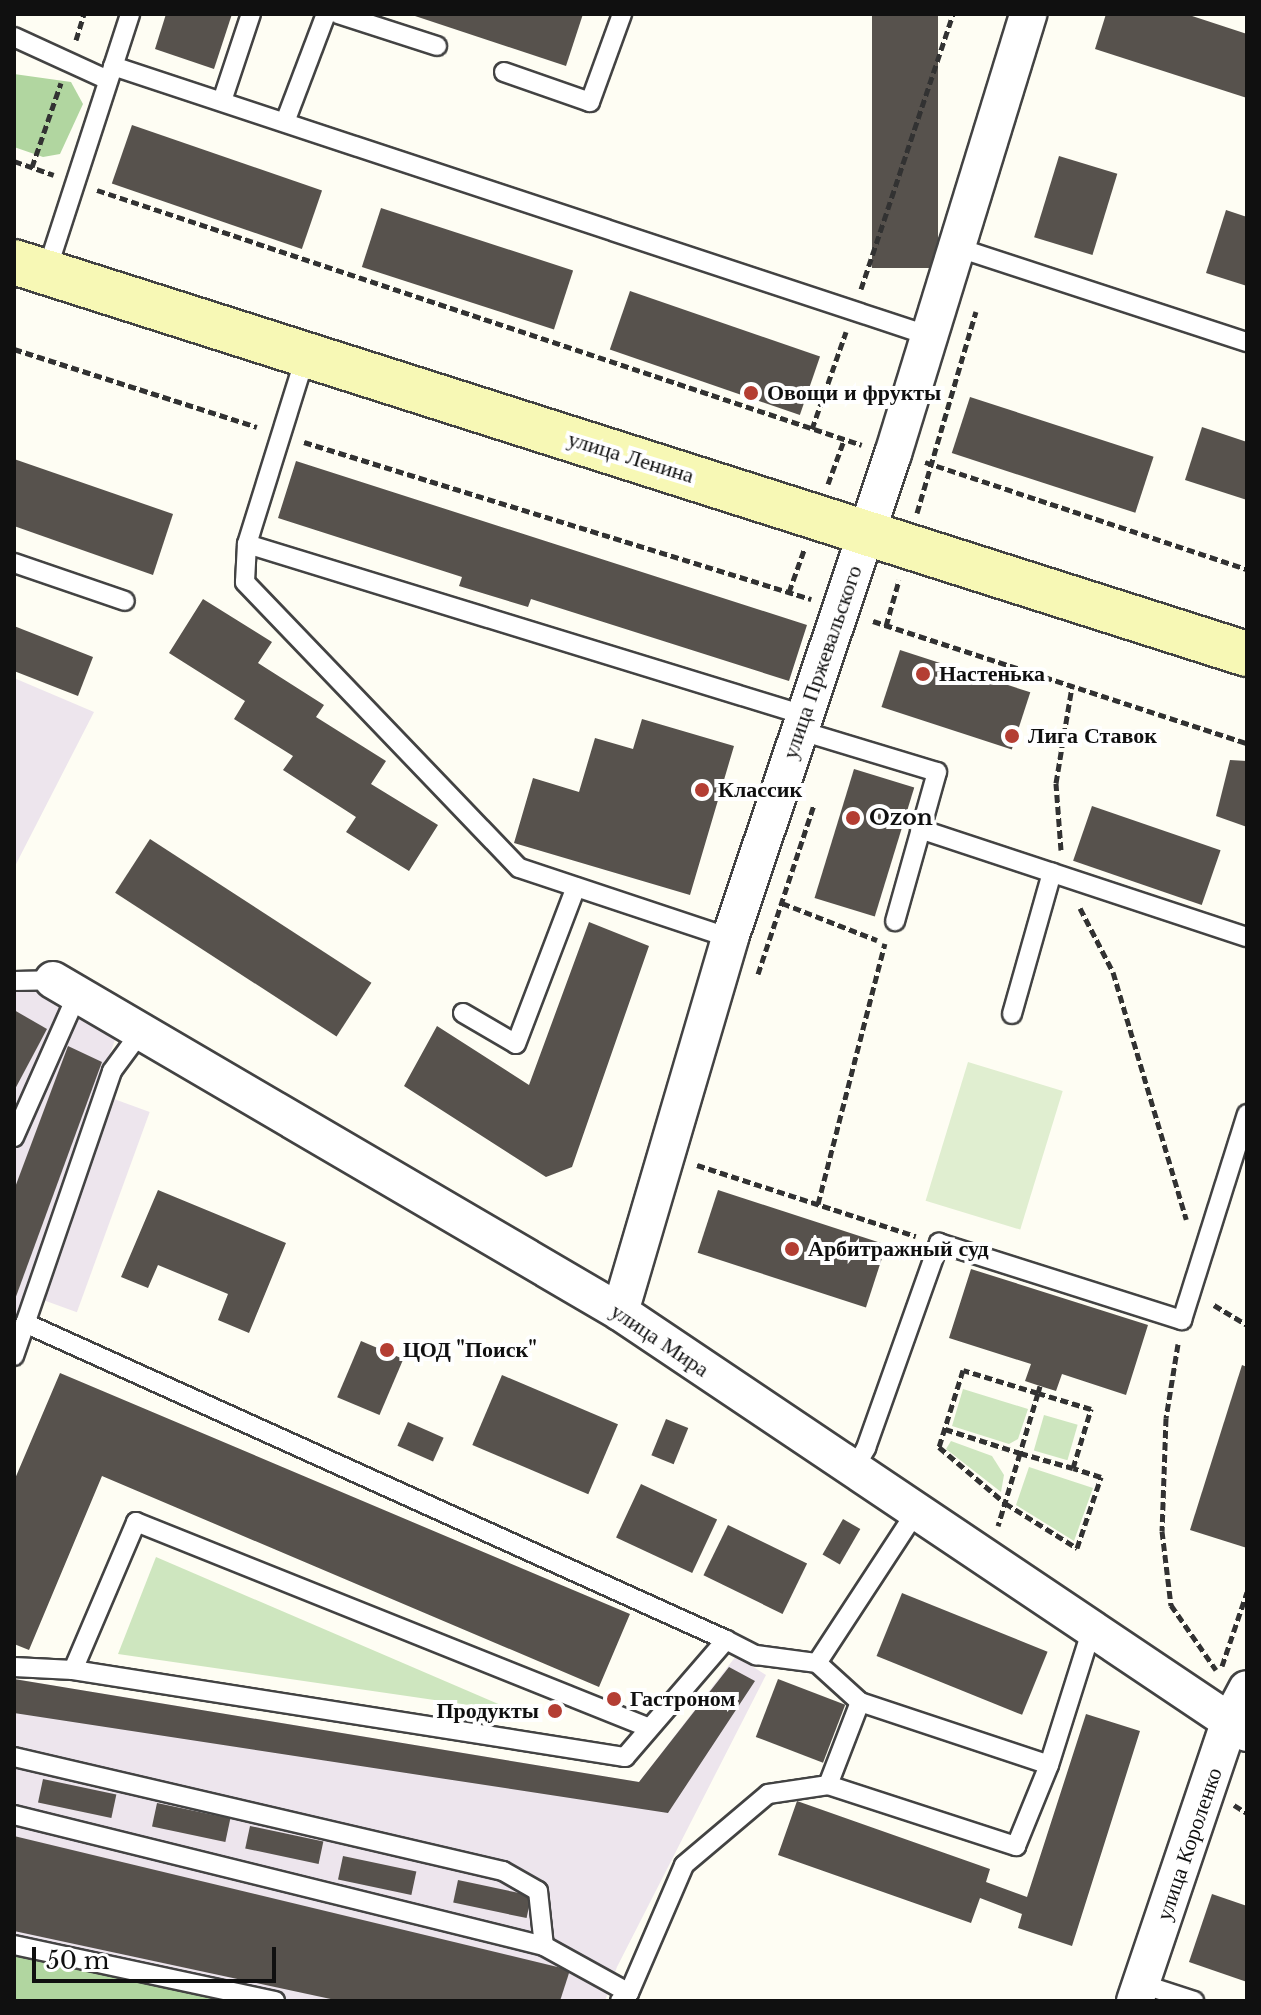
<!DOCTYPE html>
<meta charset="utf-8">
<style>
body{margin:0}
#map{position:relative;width:1261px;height:2015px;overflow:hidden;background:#fefdf3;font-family:"Libre Baskerville",serif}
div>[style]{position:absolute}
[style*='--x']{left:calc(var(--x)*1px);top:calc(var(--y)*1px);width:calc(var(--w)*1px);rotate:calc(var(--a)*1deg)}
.industrial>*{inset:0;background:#ede5ed;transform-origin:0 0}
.green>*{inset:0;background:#cee6bf;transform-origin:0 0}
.forest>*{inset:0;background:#b1d6a0}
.pitch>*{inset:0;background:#e0eed0;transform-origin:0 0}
.building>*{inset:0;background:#57524d;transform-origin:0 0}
.path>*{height:5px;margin-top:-2.5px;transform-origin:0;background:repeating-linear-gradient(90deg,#323232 0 8px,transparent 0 12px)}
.roads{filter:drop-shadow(2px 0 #434343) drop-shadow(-2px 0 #434343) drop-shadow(0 2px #434343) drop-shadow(0 -2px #434343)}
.service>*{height:18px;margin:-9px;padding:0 9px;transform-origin:9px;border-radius:9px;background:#fff}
.minor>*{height:36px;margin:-18px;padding:0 18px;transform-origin:18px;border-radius:18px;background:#fff}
.secondary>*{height:44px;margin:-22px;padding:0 22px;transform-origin:22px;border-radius:22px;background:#f7f8b5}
.dots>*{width:22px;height:22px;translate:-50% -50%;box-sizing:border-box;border:4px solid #fff;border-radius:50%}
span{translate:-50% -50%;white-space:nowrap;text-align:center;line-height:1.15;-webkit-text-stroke:8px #fff;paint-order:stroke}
.poi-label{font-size:22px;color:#101010;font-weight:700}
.left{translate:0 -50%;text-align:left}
.right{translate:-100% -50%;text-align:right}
.street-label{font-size:22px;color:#101010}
.frame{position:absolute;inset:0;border:16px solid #101010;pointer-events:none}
.scale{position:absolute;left:32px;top:1947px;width:244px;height:36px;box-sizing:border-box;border:4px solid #101010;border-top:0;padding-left:10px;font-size:24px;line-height:28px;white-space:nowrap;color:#101010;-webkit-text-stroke:6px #fff;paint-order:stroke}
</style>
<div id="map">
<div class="industrial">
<div style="clip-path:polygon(14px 678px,94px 712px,14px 868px)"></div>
<div style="clip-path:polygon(14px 973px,116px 1037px,14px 1325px)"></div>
<div style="left:114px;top:1099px;width:38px;height:213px;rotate:20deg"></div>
<div style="clip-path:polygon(736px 1656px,766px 1675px,617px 1967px,605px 2001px,231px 2001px,14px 1955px,14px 1679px,639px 1782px)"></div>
</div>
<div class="green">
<div style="clip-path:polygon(963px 1389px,1028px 1409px,1018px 1439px,1009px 1444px,952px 1426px)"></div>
<div style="left:1044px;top:1415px;width:35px;height:37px;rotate:16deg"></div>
<div style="clip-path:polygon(951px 1441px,992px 1456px,1004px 1475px,1001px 1492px,946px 1449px)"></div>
<div style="clip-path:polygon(1029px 1467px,1093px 1488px,1074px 1541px,1016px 1505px)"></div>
<div style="clip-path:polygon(156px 1557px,517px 1712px,118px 1654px)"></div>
</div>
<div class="forest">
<div style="clip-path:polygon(14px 74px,71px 82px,83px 104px,60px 154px,43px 157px,14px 147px)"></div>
<div style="clip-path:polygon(14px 1955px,231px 2001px,14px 2001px)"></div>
</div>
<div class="pitch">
<div style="left:968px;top:1062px;width:99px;height:145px;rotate:17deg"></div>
</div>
<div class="building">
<div style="clip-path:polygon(166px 14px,232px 14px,214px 69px,155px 49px)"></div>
<div style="clip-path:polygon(409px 14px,583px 14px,566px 66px)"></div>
<div style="left:872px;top:14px;width:66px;height:254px"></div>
<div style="clip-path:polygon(1106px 14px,1186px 14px,1247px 34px,1247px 98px,1095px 49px)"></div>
<div style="left:132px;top:125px;width:201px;height:62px;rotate:19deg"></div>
<div style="left:1059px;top:156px;width:61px;height:85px;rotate:17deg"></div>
<div style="left:381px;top:208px;width:202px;height:62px;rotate:18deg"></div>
<div style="clip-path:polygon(1226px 210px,1247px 217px,1247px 286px,1206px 273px)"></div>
<div style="left:630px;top:291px;width:201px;height:62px;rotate:19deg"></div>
<div style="left:970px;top:397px;width:193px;height:59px;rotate:18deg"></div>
<div style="clip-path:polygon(1202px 427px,1247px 442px,1247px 500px,1185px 480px)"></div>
<div style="clip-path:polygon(14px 459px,173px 514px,153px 575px,14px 526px)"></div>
<div style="clip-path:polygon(296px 461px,807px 625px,789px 681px,531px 599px,528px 607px,459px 586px,462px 577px,278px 518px)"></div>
<div style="clip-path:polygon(203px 599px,272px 642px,258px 663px,324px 705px,316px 717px,386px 761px,371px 784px,438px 825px,409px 871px,346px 832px,356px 817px,283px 770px,293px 756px,234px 719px,245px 701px,169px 653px)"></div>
<div style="clip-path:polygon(14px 626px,93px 657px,78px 696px,14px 671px)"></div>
<div style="left:900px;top:650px;width:137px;height:60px;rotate:18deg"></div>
<div style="clip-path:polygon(642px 719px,734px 746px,690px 895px,514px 843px,533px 778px,579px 792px,595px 738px,633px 749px)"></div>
<div style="clip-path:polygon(1230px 760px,1247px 761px,1247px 827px,1216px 816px)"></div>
<div style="left:854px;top:769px;width:63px;height:135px;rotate:17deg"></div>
<div style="left:1092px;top:806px;width:136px;height:58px;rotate:19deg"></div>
<div style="left:150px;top:839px;width:264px;height:64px;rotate:33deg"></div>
<div style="clip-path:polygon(589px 922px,649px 946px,572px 1167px,546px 1177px,404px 1086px,437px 1026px,529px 1085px)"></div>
<div style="clip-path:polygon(14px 1010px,47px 1029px,14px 1091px)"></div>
<div style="clip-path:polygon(68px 1046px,102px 1062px,14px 1302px,14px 1190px)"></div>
<div style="clip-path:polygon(158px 1190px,286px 1243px,249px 1333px,218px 1320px,228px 1294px,158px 1265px,148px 1288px,121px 1277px)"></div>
<div style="left:718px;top:1190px;width:177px;height:66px;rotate:18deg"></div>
<div style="clip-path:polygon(971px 1269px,1148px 1325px,1126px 1395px,1062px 1374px,1056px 1391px,1040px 1386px,1025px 1381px,1031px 1364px,949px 1338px)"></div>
<div style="left:361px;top:1341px;width:46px;height:61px;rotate:23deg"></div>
<div style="clip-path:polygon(1242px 1365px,1247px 1367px,1247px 1548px,1190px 1530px)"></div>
<div style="clip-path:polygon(60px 1373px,630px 1614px,599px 1687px,102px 1476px,29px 1650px,14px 1644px,14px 1481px)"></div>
<div style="left:502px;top:1375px;width:126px;height:76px;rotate:23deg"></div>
<div style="left:666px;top:1419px;width:24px;height:39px;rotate:22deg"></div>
<div style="left:408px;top:1422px;width:39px;height:26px;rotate:24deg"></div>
<div style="left:641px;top:1484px;width:84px;height:59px;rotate:25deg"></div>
<div style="left:843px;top:1519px;width:20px;height:41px;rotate:30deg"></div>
<div style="left:728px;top:1525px;width:88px;height:56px;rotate:26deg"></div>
<div style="left:902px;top:1593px;width:157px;height:68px;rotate:22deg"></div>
<div style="clip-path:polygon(729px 1667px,755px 1681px,668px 1813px,14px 1713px,14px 1679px,639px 1782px)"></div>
<div style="left:778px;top:1679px;width:72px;height:62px;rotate:21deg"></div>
<div style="clip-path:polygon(1086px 1714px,1140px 1731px,1072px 1946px,1018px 1928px,1022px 1914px,980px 1898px,971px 1923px,778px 1855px,797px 1801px,990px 1869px,986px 1882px,1027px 1897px)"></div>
<div style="left:43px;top:1779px;width:75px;height:24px;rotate:12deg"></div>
<div style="left:157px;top:1803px;width:75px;height:24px;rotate:12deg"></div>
<div style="left:250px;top:1826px;width:75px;height:23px;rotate:12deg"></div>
<div style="clip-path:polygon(14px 1836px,570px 1970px,560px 2001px,340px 2001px,14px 1931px)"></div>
<div style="left:343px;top:1856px;width:75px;height:24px;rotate:12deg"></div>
<div style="left:458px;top:1880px;width:75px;height:23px;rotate:12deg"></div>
<div style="clip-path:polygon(1212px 1894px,1247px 1906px,1247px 1982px,1189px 1962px)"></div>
</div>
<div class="path">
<div style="--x:76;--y:40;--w:27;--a:-73"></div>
<div style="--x:14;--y:161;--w:42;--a:19.3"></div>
<div style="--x:32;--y:167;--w:89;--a:-71"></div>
<div style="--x:97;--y:190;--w:806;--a:18.43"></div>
<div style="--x:861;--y:289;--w:290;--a:-71.5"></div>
<div style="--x:14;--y:349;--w:255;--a:17.8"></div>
<div style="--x:812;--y:429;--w:103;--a:-70.7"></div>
<div style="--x:304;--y:442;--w:531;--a:17.21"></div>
<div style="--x:925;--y:462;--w:339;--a:18.4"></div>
<div style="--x:828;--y:484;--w:47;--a:-70"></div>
<div style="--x:917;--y:513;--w:210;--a:-73.7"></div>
<div style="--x:789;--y:592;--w:45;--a:-70.3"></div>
<div style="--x:873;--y:621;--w:393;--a:18.1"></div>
<div style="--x:886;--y:626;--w:48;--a:-74.2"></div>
<div style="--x:1061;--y:850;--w:67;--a:-94.3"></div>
<div style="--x:1056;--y:783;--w:98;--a:-80.6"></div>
<div style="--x:782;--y:903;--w:102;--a:21.3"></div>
<div style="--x:1080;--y:908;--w:72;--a:62.7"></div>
<div style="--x:1113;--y:972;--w:258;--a:73.5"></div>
<div style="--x:758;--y:974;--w:178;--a:-71.7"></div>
<div style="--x:697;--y:1165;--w:230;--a:18"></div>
<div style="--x:818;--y:1204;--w:269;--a:-75.6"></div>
<div style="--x:1214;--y:1305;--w:39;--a:31"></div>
<div style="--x:1178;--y:1344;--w:75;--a:99.2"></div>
<div style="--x:1166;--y:1418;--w:113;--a:92"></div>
<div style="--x:1162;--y:1531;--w:75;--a:83.1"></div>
<div style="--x:1171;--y:1605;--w:79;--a:55.3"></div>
<div style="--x:1040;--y:1386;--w:7;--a:106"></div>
<div style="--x:1038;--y:1393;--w:78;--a:-163"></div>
<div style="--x:963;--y:1370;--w:81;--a:107.3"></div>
<div style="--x:939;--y:1447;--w:87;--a:40.3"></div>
<div style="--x:1005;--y:1503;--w:85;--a:32"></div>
<div style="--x:1077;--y:1548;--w:75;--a:-71.3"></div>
<div style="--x:1101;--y:1477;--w:29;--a:-162"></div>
<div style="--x:945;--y:1429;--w:79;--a:17.7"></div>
<div style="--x:1020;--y:1453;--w:55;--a:15.8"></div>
<div style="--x:1073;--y:1468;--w:62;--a:-73"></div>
<div style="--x:1091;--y:1409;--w:55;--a:-163.2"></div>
<div style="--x:1038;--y:1393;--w:63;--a:106.7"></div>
<div style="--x:1020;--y:1453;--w:76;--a:106.8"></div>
<div style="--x:1222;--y:1666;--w:78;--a:-71.3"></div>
<div style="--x:1234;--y:1805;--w:15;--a:32"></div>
</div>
<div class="roads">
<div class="service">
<div style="--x:338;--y:14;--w:104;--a:17.9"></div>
<div style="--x:14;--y:37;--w:103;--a:24.6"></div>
<div style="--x:113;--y:66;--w:860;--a:18.29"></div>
<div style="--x:504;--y:72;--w:91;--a:19.2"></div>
<div style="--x:590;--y:102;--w:94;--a:-70"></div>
<div style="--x:222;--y:101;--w:92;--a:-71.6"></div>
<div style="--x:285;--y:122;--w:116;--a:-69.2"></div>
<div style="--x:959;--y:248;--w:303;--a:18.1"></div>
<div style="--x:46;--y:273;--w:272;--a:-72"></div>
<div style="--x:247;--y:544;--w:198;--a:-72.7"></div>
<div style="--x:14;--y:563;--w:117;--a:18.9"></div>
<div style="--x:798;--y:730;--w:145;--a:16.8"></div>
<div style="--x:937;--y:772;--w:155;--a:105.7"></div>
<div style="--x:920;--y:829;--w:344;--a:18.3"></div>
<div style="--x:730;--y:938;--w:222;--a:-161.6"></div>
<div style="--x:519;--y:868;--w:396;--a:-133.8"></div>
<div style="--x:245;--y:582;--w:38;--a:-87"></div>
<div style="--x:247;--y:544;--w:583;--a:17.07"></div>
<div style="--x:14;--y:981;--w:39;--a:-1"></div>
<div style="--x:463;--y:1013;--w:61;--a:30.3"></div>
<div style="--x:516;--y:1044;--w:168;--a:-69.1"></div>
<div style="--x:1012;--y:1014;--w:147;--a:-74.2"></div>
<div style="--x:14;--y:1137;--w:155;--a:-66.1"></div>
<div style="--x:25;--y:1323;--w:769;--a:24.33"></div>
<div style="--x:14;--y:1356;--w:301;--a:-71"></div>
<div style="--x:112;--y:1071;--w:47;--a:-53.6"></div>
<div style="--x:853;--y:1470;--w:26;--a:-59"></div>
<div style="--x:866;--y:1448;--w:218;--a:-70.4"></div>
<div style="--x:939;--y:1243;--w:255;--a:17.6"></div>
<div style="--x:1182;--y:1320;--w:216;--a:-72.5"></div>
<div style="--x:817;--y:1663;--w:58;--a:42.2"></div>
<div style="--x:860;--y:1702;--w:199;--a:18.4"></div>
<div style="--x:14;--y:1667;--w:59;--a:2.9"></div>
<div style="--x:73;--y:1670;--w:559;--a:8.96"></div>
<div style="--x:625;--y:1757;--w:155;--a:-49.2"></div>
<div style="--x:726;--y:1640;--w:34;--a:27"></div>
<div style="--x:756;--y:1655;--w:62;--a:7.5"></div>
<div style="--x:817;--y:1663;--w:179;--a:-56.8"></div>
<div style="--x:73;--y:1670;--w:161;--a:-66.9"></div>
<div style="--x:136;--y:1522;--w:551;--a:21.86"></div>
<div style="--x:14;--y:1757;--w:502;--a:13.12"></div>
<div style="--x:503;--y:1871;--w:40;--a:29.7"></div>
<div style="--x:538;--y:1891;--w:55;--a:83.8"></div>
<div style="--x:544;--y:1946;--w:97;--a:28.9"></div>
<div style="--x:828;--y:1785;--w:89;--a:-68.9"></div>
<div style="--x:14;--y:1815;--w:546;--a:13.88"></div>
<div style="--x:14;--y:1945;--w:267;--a:12.1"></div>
<div style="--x:1142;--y:1984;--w:55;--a:18.1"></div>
<div style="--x:620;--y:2001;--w:12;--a:-42"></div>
<div style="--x:629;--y:1993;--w:139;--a:-66.7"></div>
<div style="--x:684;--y:1865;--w:110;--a:-40.2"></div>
<div style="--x:768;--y:1794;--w:61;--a:-8.5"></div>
<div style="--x:828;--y:1785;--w:198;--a:18"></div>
<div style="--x:1016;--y:1846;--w:87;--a:-67.8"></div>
<div style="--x:1049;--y:1765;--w:139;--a:-72.5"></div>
</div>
<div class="minor">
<div style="--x:53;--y:980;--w:657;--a:30.35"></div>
<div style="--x:620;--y:1312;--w:755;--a:33.88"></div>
<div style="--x:620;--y:1312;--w:390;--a:-73.6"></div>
<div style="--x:730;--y:938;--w:511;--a:-71.39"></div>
<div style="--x:893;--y:454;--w:460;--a:-72.9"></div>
<div style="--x:1135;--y:2001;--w:296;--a:-71.3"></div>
<div style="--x:1230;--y:1721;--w:36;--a:-62"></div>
</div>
<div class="secondary">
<div style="--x:14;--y:262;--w:1294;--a:17.64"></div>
</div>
</div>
<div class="dots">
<div style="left:751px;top:393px;background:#b43e33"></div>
<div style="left:923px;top:674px;background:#b43e33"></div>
<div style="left:1012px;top:736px;background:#b43e33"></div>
<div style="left:702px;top:790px;background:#b43e33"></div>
<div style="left:853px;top:818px;background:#b43e33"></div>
<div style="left:792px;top:1249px;background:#b43e33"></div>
<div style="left:387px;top:1350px;background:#b43e33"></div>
<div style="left:614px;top:1699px;background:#b43e33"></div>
<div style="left:555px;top:1711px;background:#b43e33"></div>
</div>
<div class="poi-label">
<span class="left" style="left:767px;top:393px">Овощи и фрукты</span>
<span class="left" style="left:939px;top:674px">Настенька</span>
<span class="left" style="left:1028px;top:736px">Лига Ставок</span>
<span class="left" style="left:718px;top:790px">Классик</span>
<span class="left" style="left:869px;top:818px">Ozon</span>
<span class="left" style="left:808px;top:1249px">Арбитражный суд</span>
<span class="left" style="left:403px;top:1350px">ЦОД "Поиск"</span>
<span class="left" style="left:630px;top:1699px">Гастроном</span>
<span class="right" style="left:539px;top:1711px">Продукты</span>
</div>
<div class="street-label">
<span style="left:631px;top:457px;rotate:17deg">улица Ленина</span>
<span style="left:822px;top:662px;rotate:-71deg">улица Пржевальского</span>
<span style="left:660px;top:1340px;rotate:34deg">улица Мира</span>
<span style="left:1189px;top:1844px;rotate:-71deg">улица Короленко</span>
</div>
<div class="frame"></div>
<div class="scale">50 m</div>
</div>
